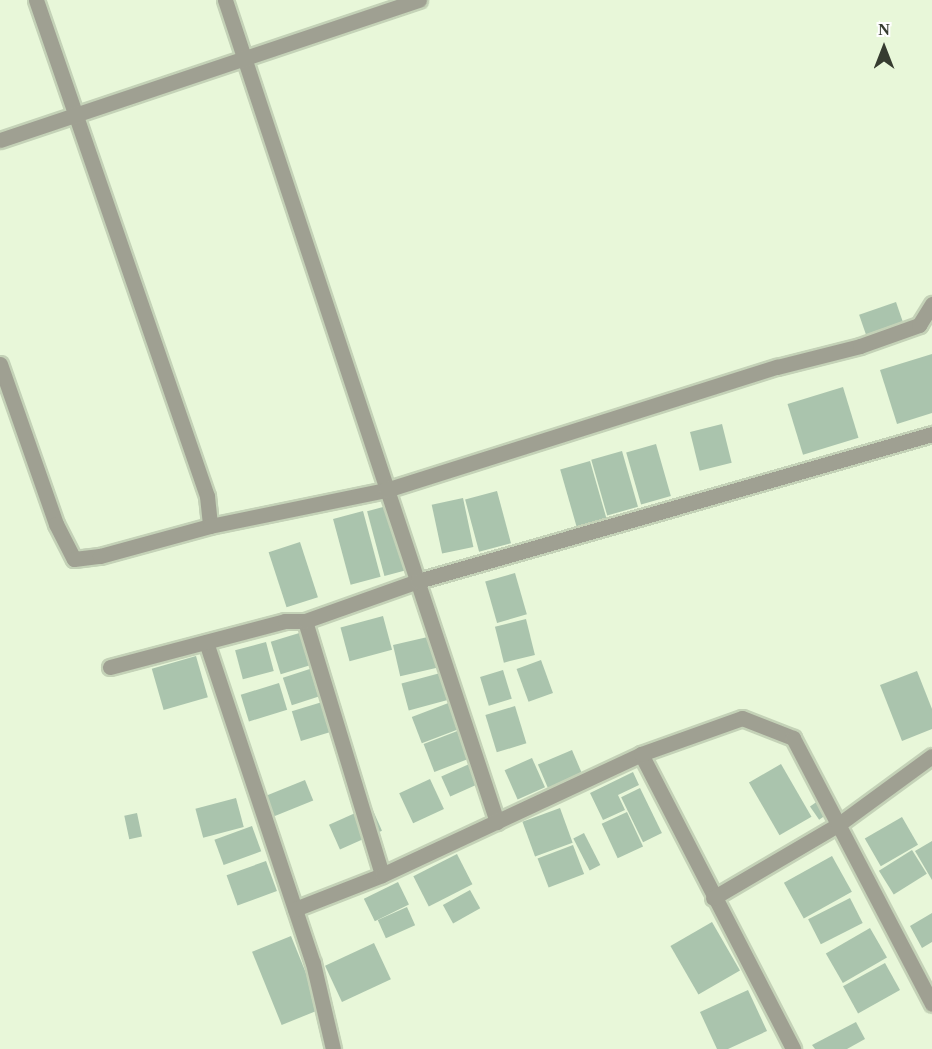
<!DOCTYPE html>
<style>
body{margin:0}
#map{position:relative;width:932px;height:1049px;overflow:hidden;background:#e8f7d9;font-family:Georgia,serif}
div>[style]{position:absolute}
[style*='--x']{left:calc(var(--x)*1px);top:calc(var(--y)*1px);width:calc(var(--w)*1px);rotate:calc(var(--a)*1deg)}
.building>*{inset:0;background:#aac4ad;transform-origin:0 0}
.roads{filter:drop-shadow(2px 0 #c4d2b7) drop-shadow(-2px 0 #c4d2b7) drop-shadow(0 2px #c4d2b7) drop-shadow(0 -2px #c4d2b7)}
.street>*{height:15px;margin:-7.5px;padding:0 7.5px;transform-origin:7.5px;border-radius:7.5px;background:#9fa092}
span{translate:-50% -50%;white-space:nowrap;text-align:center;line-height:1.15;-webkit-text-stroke:6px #fefefe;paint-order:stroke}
.north{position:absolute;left:854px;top:18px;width:60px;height:60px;-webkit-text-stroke:4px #fefefe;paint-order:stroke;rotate:0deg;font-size:16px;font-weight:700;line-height:24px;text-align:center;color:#363c30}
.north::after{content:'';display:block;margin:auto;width:21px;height:27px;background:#363c30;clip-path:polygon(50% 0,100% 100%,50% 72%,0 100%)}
</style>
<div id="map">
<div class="building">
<div style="left:896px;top:302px;width:36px;height:39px;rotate:71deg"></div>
<div style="clip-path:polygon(932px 354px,932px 413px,897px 424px,880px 370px)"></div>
<div style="left:843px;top:387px;width:53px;height:58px;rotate:73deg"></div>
<div style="left:722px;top:424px;width:40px;height:33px;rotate:76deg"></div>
<div style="left:656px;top:444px;width:54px;height:31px;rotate:74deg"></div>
<div style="left:622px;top:451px;width:58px;height:32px;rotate:74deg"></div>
<div style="left:590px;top:461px;width:65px;height:31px;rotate:74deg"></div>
<div style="left:497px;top:491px;width:54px;height:33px;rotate:75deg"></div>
<div style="left:463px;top:498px;width:50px;height:32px;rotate:78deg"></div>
<div style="left:398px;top:503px;width:67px;height:32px;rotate:75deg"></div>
<div style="left:363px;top:511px;width:68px;height:31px;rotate:75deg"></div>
<div style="left:300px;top:542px;width:58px;height:33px;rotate:72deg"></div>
<div style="left:515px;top:573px;width:43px;height:31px;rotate:74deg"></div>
<div style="left:383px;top:616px;width:35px;height:44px;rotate:75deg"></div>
<div style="left:526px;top:619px;width:37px;height:32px;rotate:76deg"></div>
<div style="left:309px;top:630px;width:34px;height:40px;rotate:73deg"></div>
<div style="left:432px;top:636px;width:32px;height:40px;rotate:77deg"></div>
<div style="left:266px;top:642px;width:30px;height:32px;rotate:75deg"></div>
<div style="left:196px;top:656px;width:43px;height:46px;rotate:74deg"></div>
<div style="left:541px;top:660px;width:35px;height:26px;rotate:70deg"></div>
<div style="left:319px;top:666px;width:29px;height:38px;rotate:72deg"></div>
<div style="left:503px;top:670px;width:30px;height:24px;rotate:73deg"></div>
<div style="clip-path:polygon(917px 671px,932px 709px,932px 729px,902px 741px,880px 685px)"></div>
<div style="left:444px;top:672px;width:28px;height:44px;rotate:75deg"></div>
<div style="left:279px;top:683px;width:28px;height:40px;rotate:73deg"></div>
<div style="left:332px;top:699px;width:31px;height:42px;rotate:73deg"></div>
<div style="left:451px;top:702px;width:28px;height:42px;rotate:69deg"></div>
<div style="left:515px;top:706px;width:39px;height:31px;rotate:73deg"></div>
<div style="left:460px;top:730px;width:30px;height:39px;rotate:69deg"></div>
<div style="left:572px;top:750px;width:28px;height:37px;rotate:67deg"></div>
<div style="left:532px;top:758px;width:32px;height:30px;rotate:66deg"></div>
<div style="left:476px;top:761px;width:22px;height:38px;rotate:66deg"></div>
<div style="left:781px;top:764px;width:61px;height:37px;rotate:60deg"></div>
<div style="clip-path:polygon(633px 772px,639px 785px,618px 795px,625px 810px,603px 820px,590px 793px)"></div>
<div style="left:430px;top:779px;width:33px;height:34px;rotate:65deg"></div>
<div style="left:305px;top:780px;width:22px;height:42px;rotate:68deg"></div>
<div style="left:640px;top:788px;width:50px;height:21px;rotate:64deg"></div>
<div style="left:828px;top:794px;width:16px;height:22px;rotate:55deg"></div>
<div style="left:236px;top:798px;width:30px;height:42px;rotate:75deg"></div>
<div style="left:371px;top:806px;width:27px;height:46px;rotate:66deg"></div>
<div style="left:560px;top:808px;width:37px;height:40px;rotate:70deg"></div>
<div style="left:627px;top:812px;width:38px;height:28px;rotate:65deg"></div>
<div style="left:137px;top:813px;width:24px;height:13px;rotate:78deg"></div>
<div style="left:902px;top:817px;width:32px;height:43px;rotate:60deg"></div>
<div style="left:252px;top:826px;width:27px;height:40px;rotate:70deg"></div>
<div style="left:584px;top:833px;width:36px;height:12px;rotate:63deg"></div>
<div style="clip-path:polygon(932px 841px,932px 880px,915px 851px)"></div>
<div style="left:573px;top:845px;width:31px;height:38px;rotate:69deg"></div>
<div style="left:912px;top:850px;width:28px;height:39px;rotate:58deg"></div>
<div style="left:457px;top:854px;width:34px;height:49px;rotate:63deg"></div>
<div style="left:832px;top:856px;width:41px;height:55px;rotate:61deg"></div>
<div style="left:266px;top:861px;width:32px;height:42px;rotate:70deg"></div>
<div style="left:398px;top:882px;width:25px;height:38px;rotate:64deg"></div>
<div style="left:470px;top:890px;width:21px;height:31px;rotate:61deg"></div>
<div style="left:850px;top:898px;width:28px;height:47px;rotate:63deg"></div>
<div style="left:407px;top:907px;width:20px;height:32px;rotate:66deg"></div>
<div style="clip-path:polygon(932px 913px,932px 942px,922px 948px,910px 926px)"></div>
<div style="left:712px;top:922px;width:56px;height:48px;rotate:60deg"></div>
<div style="left:870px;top:928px;width:34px;height:51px;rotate:60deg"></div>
<div style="left:291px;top:936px;width:79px;height:42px;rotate:68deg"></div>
<div style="left:374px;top:943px;width:40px;height:54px;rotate:65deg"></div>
<div style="left:885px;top:963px;width:31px;height:48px;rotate:61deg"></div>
<div style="clip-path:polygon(748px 990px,767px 1031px,728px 1049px,717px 1049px,700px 1012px)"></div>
<div style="clip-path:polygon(856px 1022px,865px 1039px,847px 1049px,815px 1049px,812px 1045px)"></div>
</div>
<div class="roads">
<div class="street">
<div style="--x:36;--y:0;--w:525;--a:70.98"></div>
<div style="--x:207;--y:496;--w:30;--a:84"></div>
<div style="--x:225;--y:0;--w:866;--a:71.69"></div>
<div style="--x:0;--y:140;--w:442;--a:-18.5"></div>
<div style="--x:0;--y:364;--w:170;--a:70.7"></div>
<div style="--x:56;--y:524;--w:39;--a:63"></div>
<div style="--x:74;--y:559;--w:26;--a:-7"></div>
<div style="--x:100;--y:556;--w:114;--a:-15.3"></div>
<div style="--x:210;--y:526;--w:180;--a:-11.6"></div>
<div style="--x:386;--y:490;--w:410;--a:-17.5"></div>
<div style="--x:777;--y:367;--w:86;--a:-14.2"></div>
<div style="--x:860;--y:346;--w:63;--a:-19.6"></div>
<div style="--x:919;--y:325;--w:25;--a:-58"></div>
<div style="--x:305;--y:621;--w:265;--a:73.1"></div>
<div style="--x:206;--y:642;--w:338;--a:71.6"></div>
<div style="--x:313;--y:963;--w:88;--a:76.9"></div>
<div style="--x:110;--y:667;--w:181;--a:-14.7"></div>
<div style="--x:285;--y:621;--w:20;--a:0"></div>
<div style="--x:305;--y:621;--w:120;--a:-19.5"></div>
<div style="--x:418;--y:581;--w:535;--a:-15.96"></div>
<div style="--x:641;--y:754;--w:332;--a:62.7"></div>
<div style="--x:713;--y:898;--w:146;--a:-30.4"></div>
<div style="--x:839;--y:824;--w:115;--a:-36.2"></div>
<div style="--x:295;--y:909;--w:93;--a:-21.3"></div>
<div style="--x:382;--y:875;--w:286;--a:-25"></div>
<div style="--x:641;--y:754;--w:107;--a:-19.6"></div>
<div style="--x:742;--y:718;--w:55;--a:21.4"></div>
<div style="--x:793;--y:738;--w:300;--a:62.4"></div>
</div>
</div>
<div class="north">N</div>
</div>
